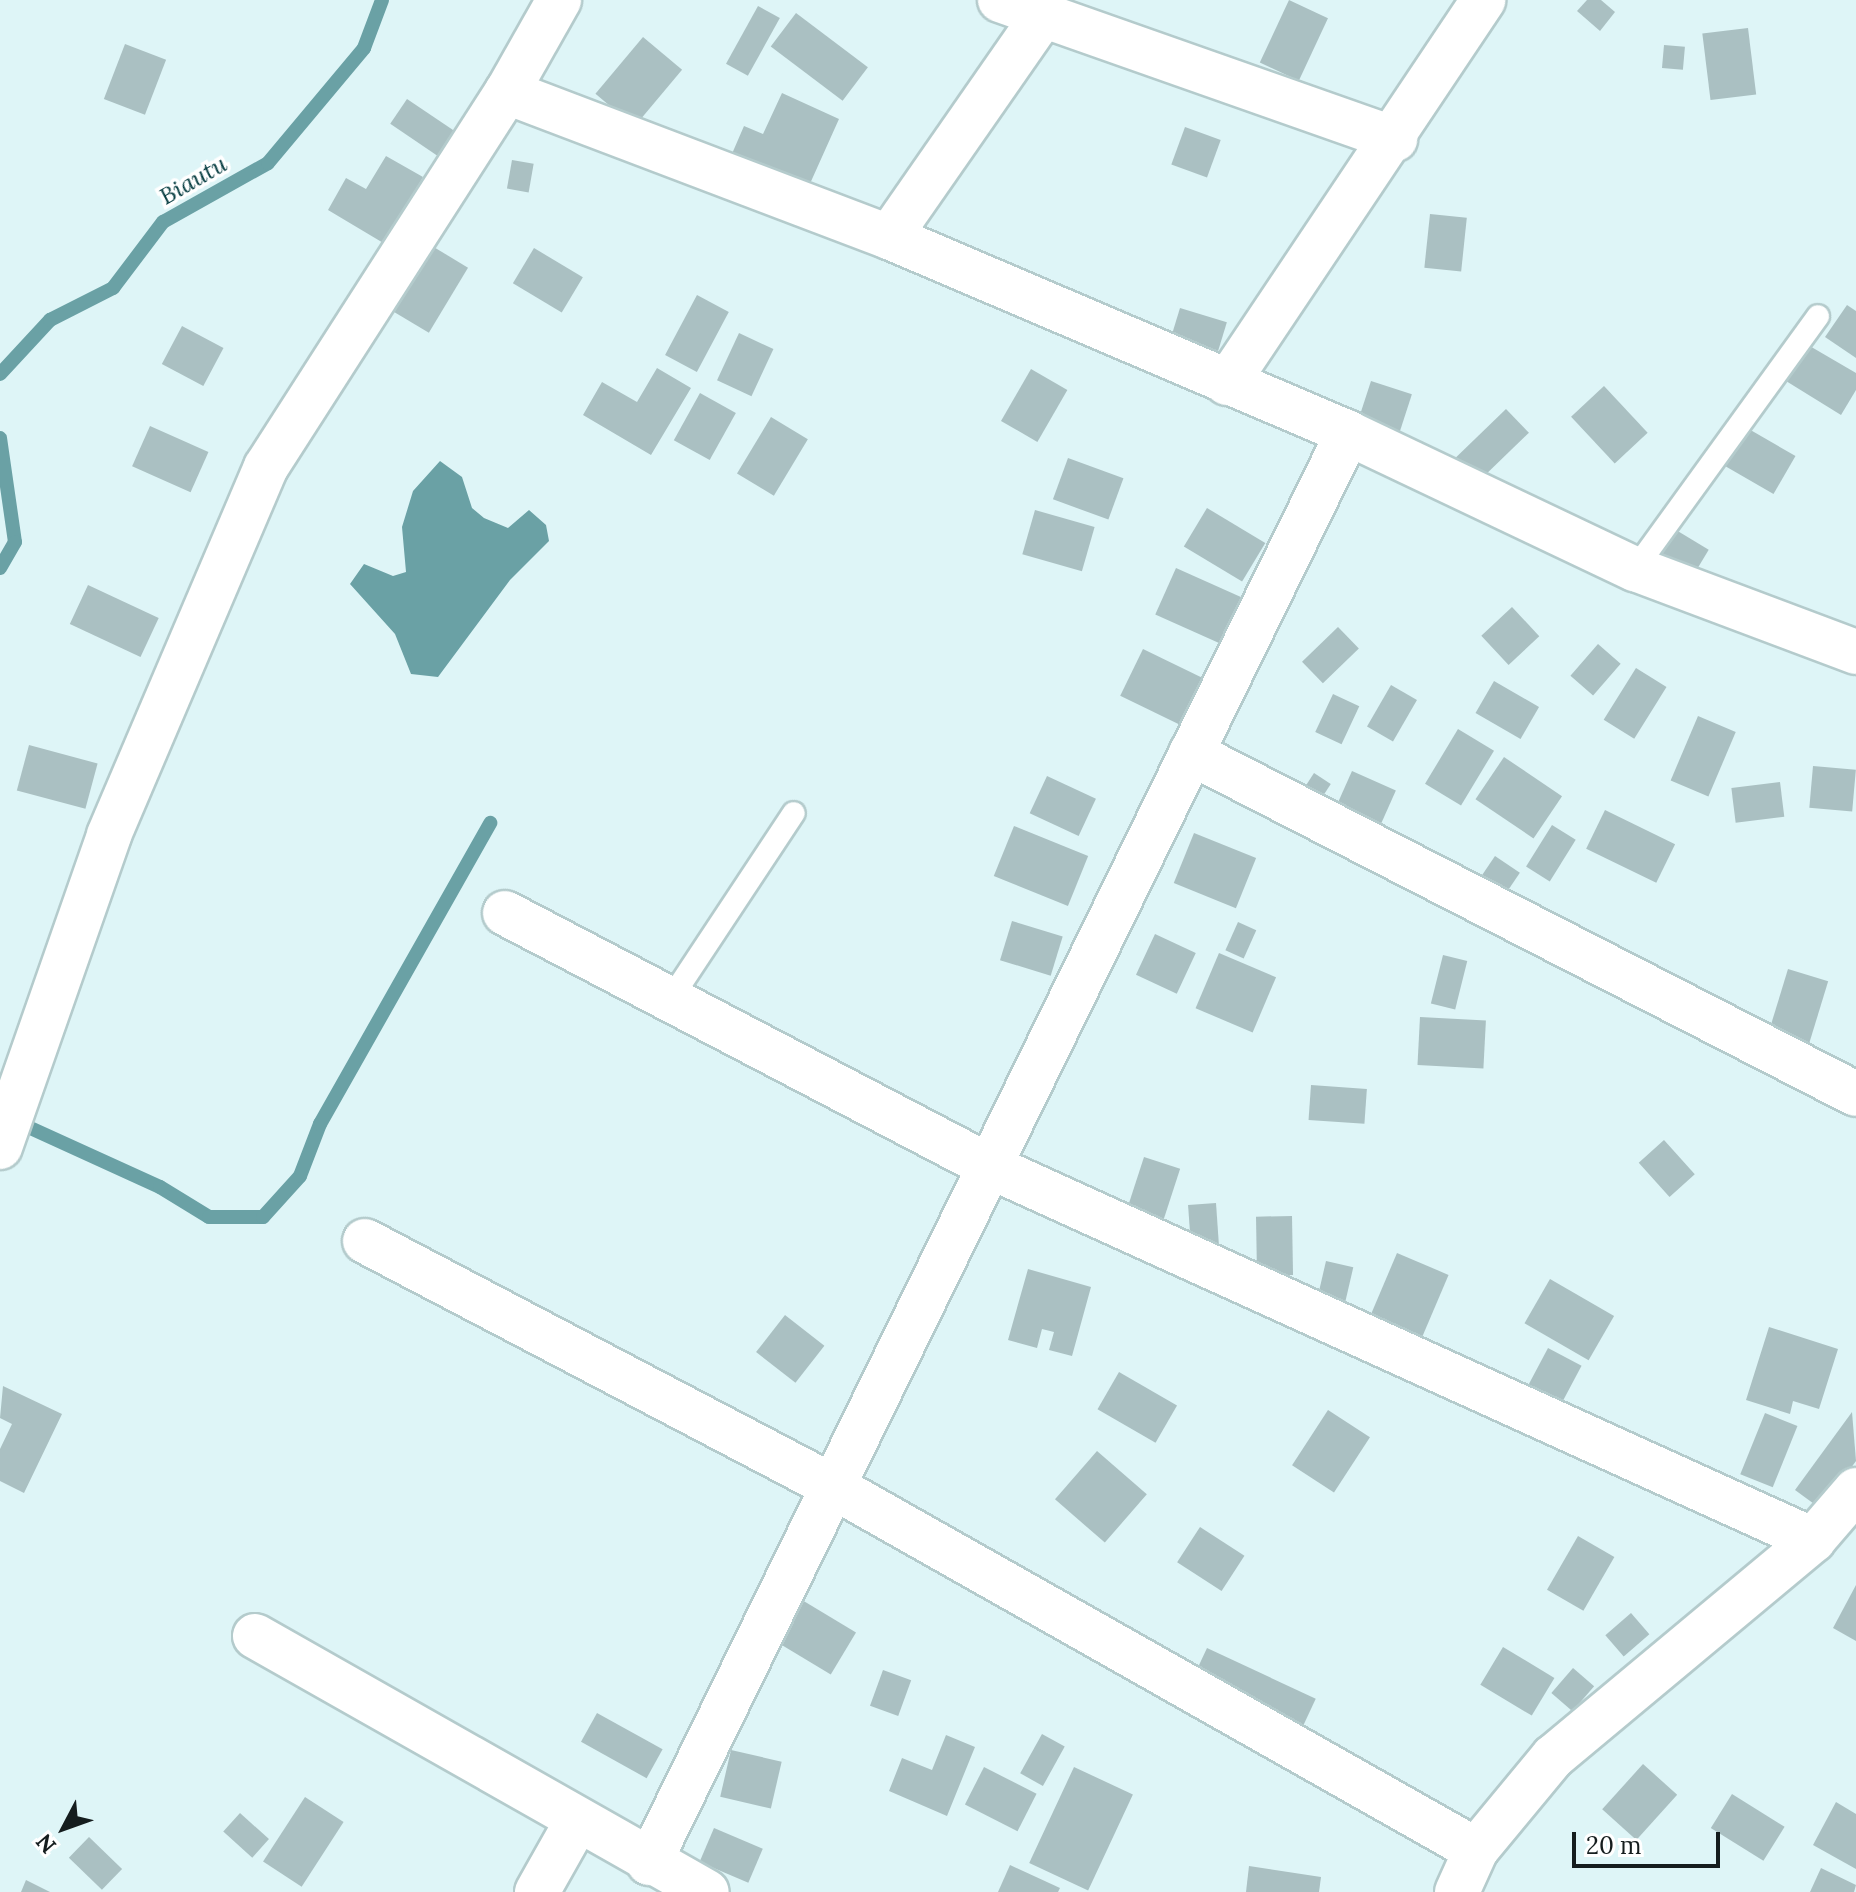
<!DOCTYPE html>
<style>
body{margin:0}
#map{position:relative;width:1856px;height:1892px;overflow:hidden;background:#def5f7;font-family:Lora,serif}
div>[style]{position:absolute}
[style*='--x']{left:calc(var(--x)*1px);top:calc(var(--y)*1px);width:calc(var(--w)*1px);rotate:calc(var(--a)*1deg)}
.water>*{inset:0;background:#6aa1a5}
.stream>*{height:14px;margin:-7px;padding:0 7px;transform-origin:7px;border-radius:7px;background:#6aa1a5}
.building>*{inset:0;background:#aac0c2;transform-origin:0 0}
.roads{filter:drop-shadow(2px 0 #b4cbcc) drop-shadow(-2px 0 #b4cbcc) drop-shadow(0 2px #b4cbcc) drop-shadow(0 -2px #b4cbcc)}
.lane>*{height:22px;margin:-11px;padding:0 11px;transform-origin:11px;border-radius:11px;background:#fff}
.street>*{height:44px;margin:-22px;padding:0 22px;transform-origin:22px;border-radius:22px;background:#fff}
.secondary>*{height:44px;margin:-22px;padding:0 22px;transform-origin:22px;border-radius:22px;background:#fff}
span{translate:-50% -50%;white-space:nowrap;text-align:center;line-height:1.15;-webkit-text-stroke:7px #fff;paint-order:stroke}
.water-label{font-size:24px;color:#053c40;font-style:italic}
.north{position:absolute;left:24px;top:1788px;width:80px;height:80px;-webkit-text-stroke:6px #fff;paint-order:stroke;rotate:229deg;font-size:22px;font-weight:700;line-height:32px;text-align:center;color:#151d1e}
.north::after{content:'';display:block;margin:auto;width:28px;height:36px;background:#151d1e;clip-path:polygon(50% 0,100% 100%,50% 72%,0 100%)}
.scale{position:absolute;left:1572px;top:1832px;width:148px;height:36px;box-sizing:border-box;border:4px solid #151d1e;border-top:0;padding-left:10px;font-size:24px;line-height:28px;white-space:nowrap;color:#151d1e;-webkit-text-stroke:6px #fff;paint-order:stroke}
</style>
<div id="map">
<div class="water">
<div style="clip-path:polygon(440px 461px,462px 477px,472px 508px,484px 518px,508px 528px,529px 510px,546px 525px,549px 541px,510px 580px,438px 677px,411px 674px,395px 634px,350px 584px,364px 564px,393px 576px,406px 572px,402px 527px,413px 491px)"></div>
</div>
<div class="stream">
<div style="--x:0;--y:374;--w:74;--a:-47.2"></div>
<div style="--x:50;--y:320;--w:71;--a:-26.9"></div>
<div style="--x:113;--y:288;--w:83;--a:-52.9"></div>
<div style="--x:163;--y:222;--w:120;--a:-29.3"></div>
<div style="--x:268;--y:163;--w:150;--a:-50.1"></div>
<div style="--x:364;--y:48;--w:51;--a:-69.4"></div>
<div style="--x:0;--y:438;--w:105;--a:81.8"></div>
<div style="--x:15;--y:542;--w:30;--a:120"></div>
<div style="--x:15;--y:1121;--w:159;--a:24.5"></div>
<div style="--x:160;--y:1187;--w:57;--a:31.5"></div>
<div style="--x:209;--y:1217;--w:54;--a:0"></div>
<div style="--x:263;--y:1217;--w:55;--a:-47.9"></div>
<div style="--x:300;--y:1176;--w:56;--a:-69"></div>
<div style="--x:320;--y:1124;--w:346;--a:-60.5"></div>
</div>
<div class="building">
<div style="left:1289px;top:0;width:43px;height:69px;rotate:25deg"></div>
<div style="clip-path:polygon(1587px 0,1601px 0,1615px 12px,1600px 31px,1577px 11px)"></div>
<div style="left:758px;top:6px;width:25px;height:66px;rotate:29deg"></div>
<div style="left:796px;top:13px;width:90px;height:42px;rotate:37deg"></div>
<div style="left:1748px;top:28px;width:67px;height:46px;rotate:83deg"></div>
<div style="left:643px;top:37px;width:51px;height:74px;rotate:40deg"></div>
<div style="left:125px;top:44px;width:44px;height:59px;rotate:21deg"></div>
<div style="left:1664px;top:45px;width:21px;height:23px;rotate:5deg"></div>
<div style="clip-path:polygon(782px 93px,839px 119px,804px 197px,728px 163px,744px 126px,763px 134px)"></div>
<div style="left:407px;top:99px;width:60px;height:30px;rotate:34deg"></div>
<div style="left:1185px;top:127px;width:38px;height:40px;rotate:20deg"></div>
<div style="clip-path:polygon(386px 156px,423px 177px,385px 244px,328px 210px,346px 178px,366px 189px)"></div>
<div style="left:512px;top:160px;width:22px;height:29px;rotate:10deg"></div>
<div style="left:1430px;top:214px;width:37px;height:54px;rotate:6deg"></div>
<div style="left:432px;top:246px;width:42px;height:76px;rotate:31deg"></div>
<div style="left:534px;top:248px;width:57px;height:41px;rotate:31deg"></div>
<div style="left:697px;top:295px;width:36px;height:68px;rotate:28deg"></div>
<div style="clip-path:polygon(1847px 305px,1856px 311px,1856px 358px,1825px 337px)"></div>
<div style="left:1180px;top:308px;width:49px;height:48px;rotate:17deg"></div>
<div style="left:182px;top:326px;width:47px;height:43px;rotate:28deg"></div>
<div style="left:739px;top:333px;width:38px;height:52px;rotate:25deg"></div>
<div style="clip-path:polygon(1808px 345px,1856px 373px,1856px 390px,1841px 415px,1786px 381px)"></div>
<div style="clip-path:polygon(657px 368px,691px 388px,651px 455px,583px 415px,602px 382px,637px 402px)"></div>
<div style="left:1031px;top:369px;width:42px;height:60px;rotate:30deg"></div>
<div style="left:1371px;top:381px;width:43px;height:54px;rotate:18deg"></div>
<div style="left:1604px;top:386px;width:64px;height:45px;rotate:47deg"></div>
<div style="left:700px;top:393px;width:41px;height:54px;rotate:29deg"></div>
<div style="left:1506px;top:409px;width:33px;height:78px;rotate:46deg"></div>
<div style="left:771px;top:417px;width:43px;height:66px;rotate:31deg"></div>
<div style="left:150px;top:426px;width:64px;height:44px;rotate:24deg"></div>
<div style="left:1747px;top:428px;width:56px;height:44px;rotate:30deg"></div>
<div style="left:1068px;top:458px;width:59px;height:44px;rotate:20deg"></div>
<div style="left:1207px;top:508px;width:68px;height:45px;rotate:31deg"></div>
<div style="left:1035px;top:510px;width:62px;height:46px;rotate:16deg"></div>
<div style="left:1671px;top:527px;width:44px;height:40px;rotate:31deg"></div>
<div style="left:1176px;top:568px;width:71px;height:51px;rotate:24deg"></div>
<div style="left:88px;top:585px;width:78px;height:43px;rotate:25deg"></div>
<div style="left:1512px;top:607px;width:40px;height:42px;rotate:47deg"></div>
<div style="left:1338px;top:627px;width:30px;height:50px;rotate:46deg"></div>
<div style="left:1598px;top:644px;width:30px;height:42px;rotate:41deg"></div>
<div style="left:1143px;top:649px;width:67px;height:52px;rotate:26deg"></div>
<div style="left:1636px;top:668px;width:36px;height:61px;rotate:32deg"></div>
<div style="left:1494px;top:681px;width:52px;height:37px;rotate:30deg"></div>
<div style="left:1391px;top:685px;width:30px;height:48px;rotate:30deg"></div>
<div style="left:1333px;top:694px;width:29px;height:42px;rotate:25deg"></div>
<div style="left:1698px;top:716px;width:41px;height:70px;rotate:23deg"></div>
<div style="left:1458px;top:729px;width:42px;height:64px;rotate:31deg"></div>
<div style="left:29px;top:745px;width:71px;height:47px;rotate:15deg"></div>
<div style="left:1504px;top:757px;width:70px;height:51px;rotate:34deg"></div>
<div style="left:1813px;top:766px;width:43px;height:42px;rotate:5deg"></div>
<div style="left:1352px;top:771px;width:48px;height:38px;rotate:24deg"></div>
<div style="left:1314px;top:773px;width:20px;height:28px;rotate:33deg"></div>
<div style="left:1047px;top:776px;width:54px;height:41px;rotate:25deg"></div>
<div style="left:1780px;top:782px;width:35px;height:49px;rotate:83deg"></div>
<div style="left:1605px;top:810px;width:78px;height:43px;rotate:26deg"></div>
<div style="left:1552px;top:825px;width:28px;height:49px;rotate:32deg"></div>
<div style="left:1014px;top:826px;width:80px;height:54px;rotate:22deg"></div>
<div style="left:1194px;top:833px;width:67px;height:54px;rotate:22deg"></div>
<div style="left:1495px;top:856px;width:30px;height:39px;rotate:34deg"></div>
<div style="left:1012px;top:921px;width:53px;height:41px;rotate:17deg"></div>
<div style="left:1238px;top:922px;width:20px;height:31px;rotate:24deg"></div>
<div style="left:1155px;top:934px;width:45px;height:45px;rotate:25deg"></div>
<div style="left:1219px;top:953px;width:62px;height:60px;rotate:23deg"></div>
<div style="left:1443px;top:955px;width:25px;height:50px;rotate:14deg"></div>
<div style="left:1788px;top:969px;width:42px;height:74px;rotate:17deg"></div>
<div style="left:1420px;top:1017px;width:66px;height:48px;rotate:3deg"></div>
<div style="left:1311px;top:1085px;width:56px;height:35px;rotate:4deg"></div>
<div style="left:1664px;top:1140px;width:46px;height:34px;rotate:48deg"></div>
<div style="left:1144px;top:1157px;width:38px;height:56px;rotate:18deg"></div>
<div style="left:1216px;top:1203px;width:43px;height:28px;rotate:86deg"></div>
<div style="left:1292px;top:1216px;width:59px;height:36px;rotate:89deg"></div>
<div style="left:1397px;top:1253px;width:56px;height:82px;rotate:23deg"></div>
<div style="left:1326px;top:1261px;width:28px;height:38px;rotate:13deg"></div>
<div style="clip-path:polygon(1028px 1269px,1091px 1287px,1072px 1356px,1049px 1350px,1054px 1332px,1042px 1329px,1037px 1348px,1008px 1340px)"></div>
<div style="left:1550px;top:1279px;width:74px;height:51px;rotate:30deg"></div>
<div style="left:785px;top:1315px;width:50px;height:47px;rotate:38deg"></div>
<div style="clip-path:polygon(1769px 1327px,1838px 1349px,1819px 1409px,1793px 1401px,1790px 1414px,1746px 1400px)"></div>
<div style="left:1548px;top:1348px;width:38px;height:56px;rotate:28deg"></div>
<div style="left:1119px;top:1372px;width:67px;height:43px;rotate:30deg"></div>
<div style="clip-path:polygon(3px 1386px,62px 1414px,24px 1493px,0 1481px,0 1449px,12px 1424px,0 1418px)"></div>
<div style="left:1328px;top:1410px;width:50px;height:66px;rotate:33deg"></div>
<div style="clip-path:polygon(1852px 1412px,1856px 1461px,1821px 1509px,1795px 1490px)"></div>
<div style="left:1765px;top:1413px;width:35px;height:66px;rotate:22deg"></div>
<div style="left:1097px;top:1451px;width:66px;height:64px;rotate:41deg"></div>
<div style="left:1200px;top:1527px;width:53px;height:42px;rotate:33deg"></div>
<div style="left:1578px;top:1536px;width:42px;height:62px;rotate:30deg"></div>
<div style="clip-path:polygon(1856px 1585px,1856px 1641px,1833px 1628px)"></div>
<div style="left:802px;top:1600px;width:63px;height:49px;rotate:31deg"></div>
<div style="left:1631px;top:1613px;width:28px;height:34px;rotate:49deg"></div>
<div style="left:1503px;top:1647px;width:60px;height:44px;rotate:31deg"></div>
<div style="left:1207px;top:1648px;width:120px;height:40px;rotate:25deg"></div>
<div style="left:1573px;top:1668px;width:28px;height:33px;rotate:41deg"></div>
<div style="left:883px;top:1670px;width:30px;height:38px;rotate:20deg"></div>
<div style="left:597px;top:1713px;width:75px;height:33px;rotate:29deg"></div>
<div style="left:1042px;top:1734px;width:26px;height:45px;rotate:29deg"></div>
<div style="clip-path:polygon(946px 1735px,975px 1747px,947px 1816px,889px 1791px,902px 1758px,932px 1770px)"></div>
<div style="left:731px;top:1750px;width:52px;height:48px;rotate:13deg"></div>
<div style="left:1643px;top:1764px;width:46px;height:61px;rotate:42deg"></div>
<div style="left:984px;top:1767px;width:59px;height:42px;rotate:27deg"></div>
<div style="left:1074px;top:1767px;width:65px;height:106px;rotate:25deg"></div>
<div style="left:1732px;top:1794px;width:62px;height:40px;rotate:32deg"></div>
<div style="left:305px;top:1797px;width:46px;height:77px;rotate:33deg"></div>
<div style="clip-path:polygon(1836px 1802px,1856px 1814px,1856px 1869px,1813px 1845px)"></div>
<div style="left:240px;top:1813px;width:39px;height:25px;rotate:42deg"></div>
<div style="left:714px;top:1828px;width:53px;height:37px;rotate:23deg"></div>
<div style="left:89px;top:1837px;width:46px;height:29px;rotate:44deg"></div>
<div style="clip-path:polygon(1010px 1865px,1060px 1888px,1058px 1892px,998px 1892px)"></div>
<div style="clip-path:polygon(1249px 1866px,1321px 1877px,1319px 1892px,1246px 1892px)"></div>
<div style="clip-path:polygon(1821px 1868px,1856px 1885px,1854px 1892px,1810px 1892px)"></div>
<div style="clip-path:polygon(26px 1880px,50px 1892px,21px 1892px)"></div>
</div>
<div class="roads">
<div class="lane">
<div style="--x:1635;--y:569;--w:312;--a:-54.1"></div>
<div style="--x:670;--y:1000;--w:224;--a:-56.5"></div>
</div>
<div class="street">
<div style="--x:1000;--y:0;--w:419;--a:19.4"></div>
<div style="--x:507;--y:92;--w:409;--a:20.8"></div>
<div style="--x:889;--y:237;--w:499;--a:23.1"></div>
<div style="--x:1348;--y:433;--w:318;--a:25.4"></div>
<div style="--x:1635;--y:569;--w:236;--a:20.6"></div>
<div style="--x:889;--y:237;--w:268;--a:-55.2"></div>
<div style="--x:1227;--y:383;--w:461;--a:-56.2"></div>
<div style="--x:1191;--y:753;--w:747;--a:27.15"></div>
<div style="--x:505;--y:913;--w:546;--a:27.6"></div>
<div style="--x:989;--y:1166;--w:905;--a:24.41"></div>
<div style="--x:0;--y:1147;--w:330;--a:-70.7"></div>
<div style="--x:109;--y:835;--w:400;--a:-66.9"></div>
<div style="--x:266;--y:467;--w:446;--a:-57.3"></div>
<div style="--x:507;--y:92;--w:106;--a:-60.5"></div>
<div style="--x:365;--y:1241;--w:527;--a:27.68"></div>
<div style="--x:832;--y:1486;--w:740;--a:29.48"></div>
<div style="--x:255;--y:1636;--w:519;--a:29.53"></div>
<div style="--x:649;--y:1863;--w:1592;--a:-63.95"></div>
<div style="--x:537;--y:1892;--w:81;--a:-60.6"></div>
</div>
<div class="secondary">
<div style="--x:1457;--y:1892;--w:46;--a:-65.7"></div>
<div style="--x:1476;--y:1850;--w:121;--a:-50.4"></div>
<div style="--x:1553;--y:1757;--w:339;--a:-39.8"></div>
<div style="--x:1813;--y:1540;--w:66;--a:-49.3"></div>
</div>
</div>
<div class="water-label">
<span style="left:193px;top:180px;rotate:-30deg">Biautu</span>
</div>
<div class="north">N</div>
<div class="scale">20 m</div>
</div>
